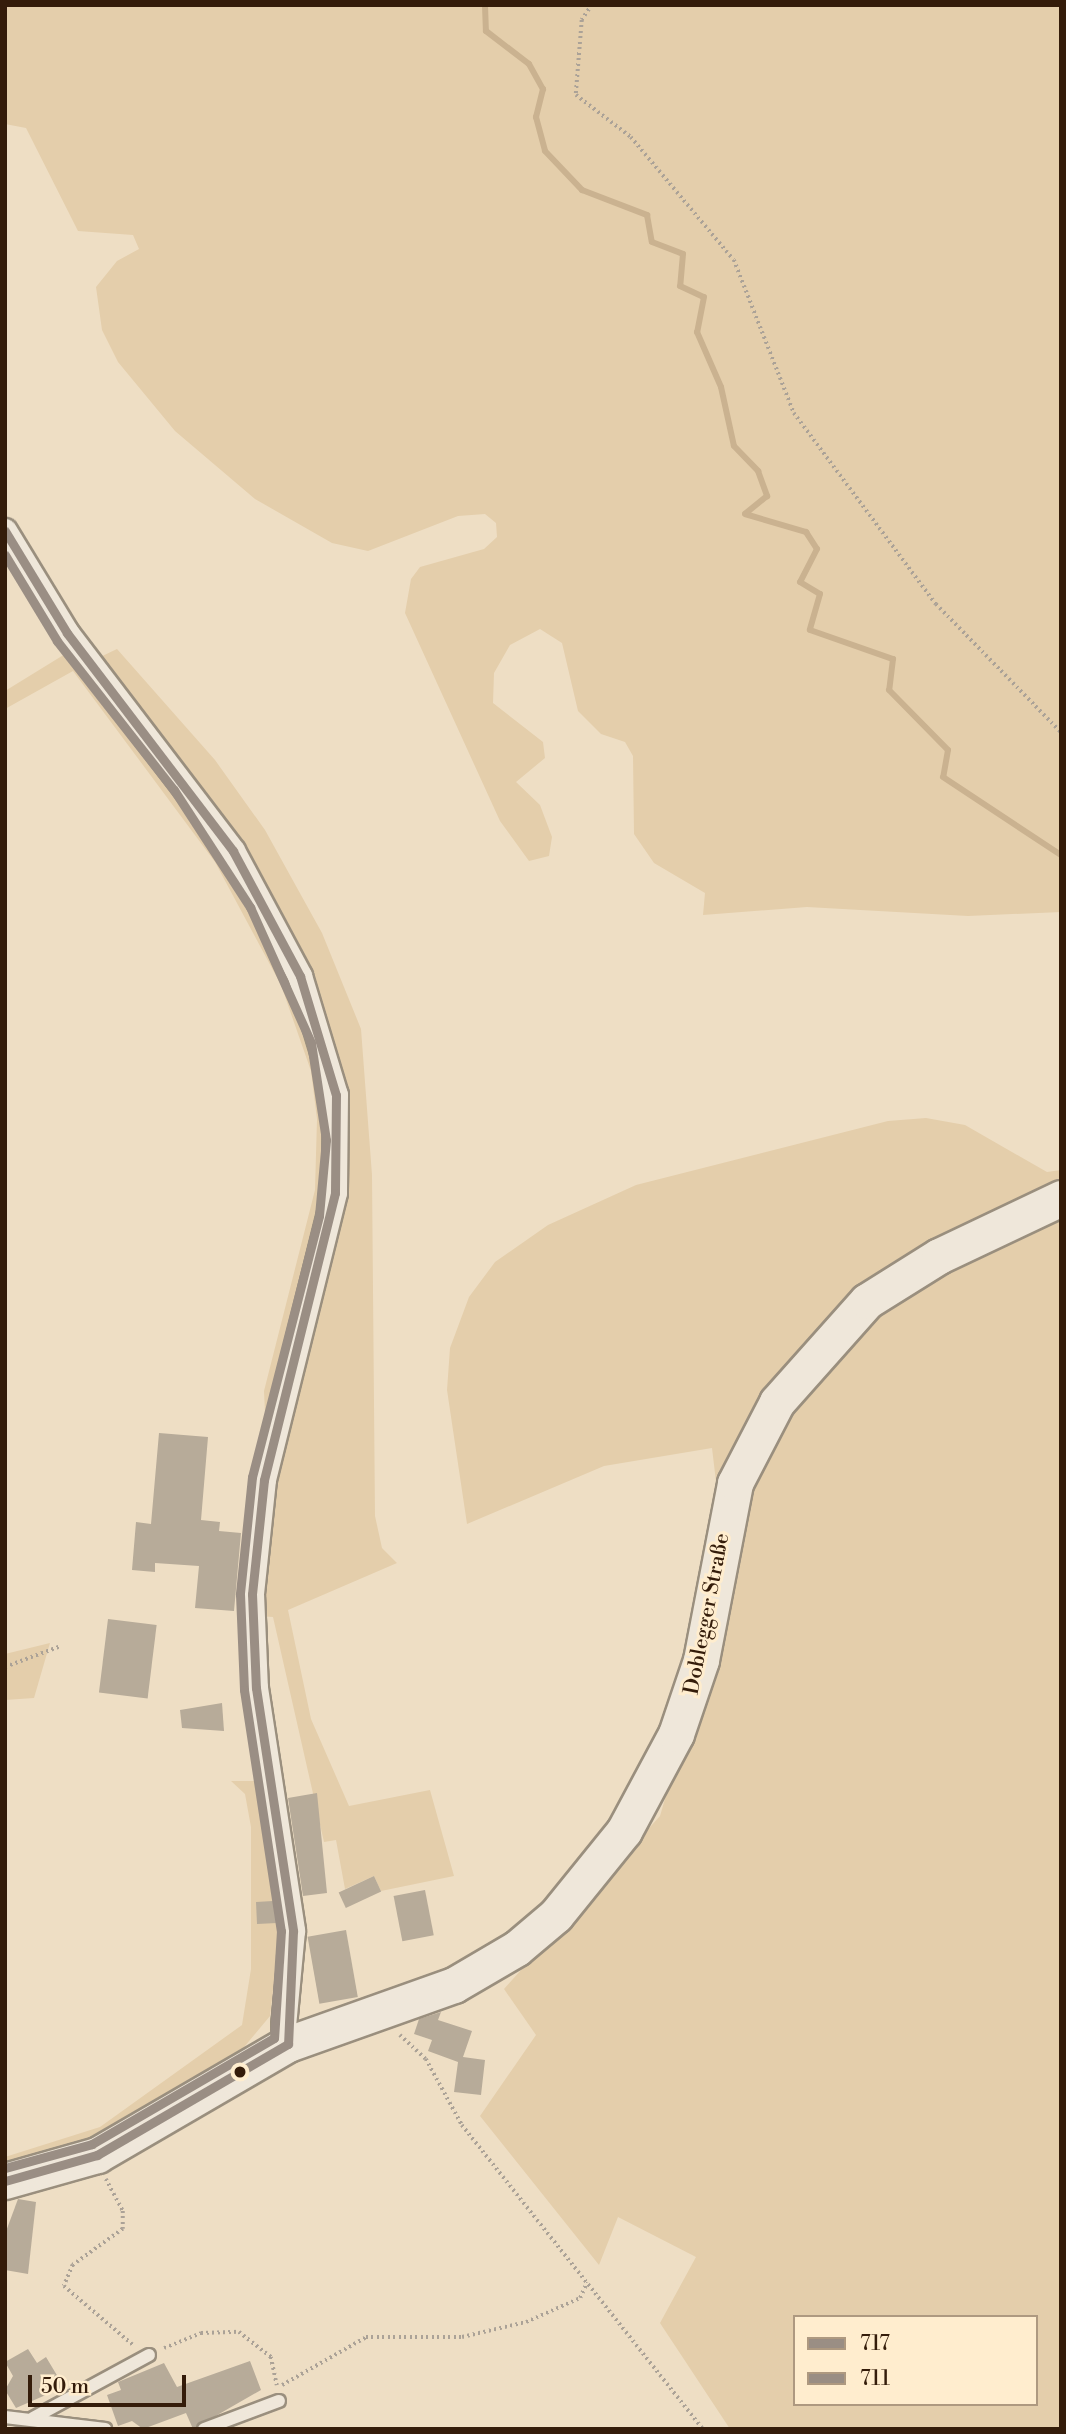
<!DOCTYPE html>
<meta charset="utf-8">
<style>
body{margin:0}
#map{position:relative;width:1066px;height:2434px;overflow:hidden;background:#eedec4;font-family:"Libre Bodoni",serif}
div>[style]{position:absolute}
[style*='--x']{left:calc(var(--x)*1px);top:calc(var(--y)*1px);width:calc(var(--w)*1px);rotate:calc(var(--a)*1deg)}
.green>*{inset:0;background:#e4ceab}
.stream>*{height:6px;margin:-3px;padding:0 3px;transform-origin:3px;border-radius:3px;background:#cab290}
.building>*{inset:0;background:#b7ab99;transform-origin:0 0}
.path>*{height:3.5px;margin-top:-1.75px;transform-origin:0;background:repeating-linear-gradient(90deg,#aba297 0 2px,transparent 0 5.5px)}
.roads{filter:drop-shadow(2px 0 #9a8f7e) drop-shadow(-2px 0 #9a8f7e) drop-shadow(0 2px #9a8f7e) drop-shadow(0 -2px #9a8f7e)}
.lane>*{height:12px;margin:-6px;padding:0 6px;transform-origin:6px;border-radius:6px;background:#efe7da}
.street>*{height:24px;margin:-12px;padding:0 12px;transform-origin:12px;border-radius:12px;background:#efe7da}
.secondary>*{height:35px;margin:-17.5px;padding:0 17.5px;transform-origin:17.5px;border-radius:17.5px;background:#efe7da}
.bus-1>*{height:9px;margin:-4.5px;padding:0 4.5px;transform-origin:4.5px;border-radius:4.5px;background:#9a8e84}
.bus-2>*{height:9px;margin:-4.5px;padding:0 4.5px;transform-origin:4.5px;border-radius:4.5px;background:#9a8e84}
.dots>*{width:19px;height:19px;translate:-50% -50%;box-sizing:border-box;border:4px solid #ffedce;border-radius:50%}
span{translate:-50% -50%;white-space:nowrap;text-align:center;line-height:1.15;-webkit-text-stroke:6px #ffedce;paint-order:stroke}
.street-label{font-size:21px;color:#341c0a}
.frame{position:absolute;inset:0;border:7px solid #341c0a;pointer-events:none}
.legend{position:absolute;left:793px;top:2315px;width:245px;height:91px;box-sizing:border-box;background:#ffedce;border:2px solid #ae9980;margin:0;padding:9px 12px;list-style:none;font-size:21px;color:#341c0a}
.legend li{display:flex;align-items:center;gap:14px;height:35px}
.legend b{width:35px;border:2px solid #ae9980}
.scale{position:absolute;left:28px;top:2375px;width:158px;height:32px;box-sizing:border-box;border:4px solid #341c0a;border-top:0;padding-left:9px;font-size:21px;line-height:24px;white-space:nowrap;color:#341c0a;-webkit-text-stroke:5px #ffedce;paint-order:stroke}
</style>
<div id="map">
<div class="green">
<div style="clip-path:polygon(5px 5px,1061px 5px,1061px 912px,968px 916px,807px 907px,703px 915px,705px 893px,654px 863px,634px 834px,633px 756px,625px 742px,601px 734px,578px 711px,562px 643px,540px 629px,510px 645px,494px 673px,493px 703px,543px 742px,545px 758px,516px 782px,540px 805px,552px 837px,549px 856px,529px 861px,500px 821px,405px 613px,411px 579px,420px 567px,484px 549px,497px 537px,496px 523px,485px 514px,458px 516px,368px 551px,332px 543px,255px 499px,175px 431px,118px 362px,102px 330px,96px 287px,117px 261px,139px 249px,133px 235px,78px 231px,26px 128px,5px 124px)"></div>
<div style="clip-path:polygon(117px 649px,215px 760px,265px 830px,322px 933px,361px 1029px,372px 1175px,375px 1516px,382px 1548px,397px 1563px,288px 1610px,311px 1719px,349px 1806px,430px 1790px,454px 1876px,381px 1891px,374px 1876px,345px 1889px,336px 1840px,324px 1842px,273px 1617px,259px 1616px,267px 1510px,339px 1219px,316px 994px,96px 659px)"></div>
<div style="clip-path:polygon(70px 651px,225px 856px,280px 955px,322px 1069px,329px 1167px,266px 1434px,264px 1391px,315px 1190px,317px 1119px,311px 1071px,281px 985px,215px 862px,73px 671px,5px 709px,5px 691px)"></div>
<div style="clip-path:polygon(evenodd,926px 1118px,965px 1125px,1047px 1172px,1061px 1170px,1061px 2429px,730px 2429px,660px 2323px,696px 2257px,618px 2217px,599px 2265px,480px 2116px,536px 2035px,504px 1989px,660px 1816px,728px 1583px,712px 1448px,604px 1466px,467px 1524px,447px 1390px,450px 1348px,469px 1297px,495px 1262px,548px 1225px,636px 1185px,888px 1121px,926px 1118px,795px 2317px,1036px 2317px,1036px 2404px,795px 2404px,795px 2317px)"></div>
<div style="clip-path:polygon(50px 1643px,34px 1698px,5px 1700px,5px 1654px)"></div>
<div style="clip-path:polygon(231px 1781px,261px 1781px,282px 1913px,270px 2016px,240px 2052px,110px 2136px,5px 2170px,5px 2157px,100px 2127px,242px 2025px,251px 1969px,251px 1827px,245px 1794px)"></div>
</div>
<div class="stream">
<div style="--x:485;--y:5;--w:26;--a:88"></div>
<div style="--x:486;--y:31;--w:54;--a:37.5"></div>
<div style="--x:529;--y:64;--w:29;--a:61"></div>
<div style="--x:543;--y:89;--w:29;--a:104"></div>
<div style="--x:536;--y:117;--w:35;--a:75"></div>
<div style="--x:545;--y:151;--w:54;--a:46.5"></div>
<div style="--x:582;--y:190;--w:70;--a:21"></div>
<div style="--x:647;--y:215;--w:27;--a:80"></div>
<div style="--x:652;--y:242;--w:33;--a:21"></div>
<div style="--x:683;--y:254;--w:32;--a:95"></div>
<div style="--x:680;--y:286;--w:26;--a:25"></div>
<div style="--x:704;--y:297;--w:36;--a:101"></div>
<div style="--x:697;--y:332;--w:60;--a:66.4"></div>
<div style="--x:721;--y:387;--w:60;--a:77.6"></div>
<div style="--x:734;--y:446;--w:35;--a:46"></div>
<div style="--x:758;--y:471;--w:27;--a:70"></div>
<div style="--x:767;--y:496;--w:28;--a:141"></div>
<div style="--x:745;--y:514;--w:64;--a:16.4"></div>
<div style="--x:806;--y:532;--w:20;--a:57"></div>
<div style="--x:817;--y:549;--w:37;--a:117"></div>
<div style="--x:800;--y:582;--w:23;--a:31"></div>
<div style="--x:820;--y:594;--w:37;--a:106"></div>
<div style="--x:810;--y:630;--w:88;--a:19.3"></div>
<div style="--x:893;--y:659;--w:31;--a:97"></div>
<div style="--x:889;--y:690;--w:84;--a:45.5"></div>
<div style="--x:948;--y:750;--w:27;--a:100"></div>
<div style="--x:943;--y:777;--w:141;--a:33.5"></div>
</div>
<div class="building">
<div style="clip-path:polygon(159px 1433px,208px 1437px,201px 1520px,220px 1522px,219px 1531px,241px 1533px,234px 1611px,195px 1608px,199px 1566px,155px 1563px,155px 1572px,132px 1570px,136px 1522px,151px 1524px)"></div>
<div style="left:108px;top:1619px;width:49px;height:74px;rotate:7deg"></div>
<div style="clip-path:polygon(222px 1703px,224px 1731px,182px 1728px,180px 1710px)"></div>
<div style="clip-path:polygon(317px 1793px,327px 1893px,303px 1896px,288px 1798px)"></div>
<div style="left:374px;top:1876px;width:17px;height:39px;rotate:65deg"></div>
<div style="left:425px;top:1890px;width:46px;height:32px;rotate:79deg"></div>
<div style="clip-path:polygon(273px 1901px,277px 1923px,257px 1924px,256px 1902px)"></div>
<div style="left:346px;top:1930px;width:68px;height:39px;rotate:80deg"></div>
<div style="clip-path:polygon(441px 2012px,438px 2020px,472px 2031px,463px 2057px,485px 2060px,481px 2095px,454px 2092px,458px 2062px,428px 2051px,432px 2040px,414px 2034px,419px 2019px)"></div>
<div style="clip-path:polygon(18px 2199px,36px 2202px,28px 2274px,5px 2270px,5px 2234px)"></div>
<div style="clip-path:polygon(28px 2349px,37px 2363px,46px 2357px,64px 2387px,16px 2408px,5px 2390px,13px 2376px,5px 2362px)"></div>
<div style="clip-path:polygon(250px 2361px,261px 2390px,193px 2429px,186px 2413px,143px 2429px,132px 2421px,118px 2426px,107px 2395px,121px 2390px,118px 2382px,164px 2363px,177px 2387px)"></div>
</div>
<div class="path">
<div style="--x:592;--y:5;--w:18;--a:124"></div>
<div style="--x:582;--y:20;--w:75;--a:94.6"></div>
<div style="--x:576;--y:95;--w:69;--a:37.4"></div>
<div style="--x:631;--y:137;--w:160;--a:50.1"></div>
<div style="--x:734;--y:260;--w:164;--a:68.6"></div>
<div style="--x:794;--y:413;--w:238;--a:53.4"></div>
<div style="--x:936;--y:604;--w:179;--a:45.7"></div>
<div style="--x:5;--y:1667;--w:60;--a:-20.6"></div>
<div style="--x:400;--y:2035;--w:35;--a:43"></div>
<div style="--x:426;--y:2059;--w:75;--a:61.4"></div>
<div style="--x:462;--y:2125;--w:388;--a:51.6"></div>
<div style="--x:106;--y:2179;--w:36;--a:62"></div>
<div style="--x:123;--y:2211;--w:18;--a:90"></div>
<div style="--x:123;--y:2229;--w:62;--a:144.2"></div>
<div style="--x:73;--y:2265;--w:23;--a:113"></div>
<div style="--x:64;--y:2286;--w:91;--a:40.5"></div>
<div style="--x:164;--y:2348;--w:40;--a:-22"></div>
<div style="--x:201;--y:2333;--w:38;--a:-2"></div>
<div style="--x:239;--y:2332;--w:41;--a:38"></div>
<div style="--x:271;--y:2357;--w:29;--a:78"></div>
<div style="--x:282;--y:2385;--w:97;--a:-29.7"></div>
<div style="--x:366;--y:2337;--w:96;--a:0"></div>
<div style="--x:462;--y:2337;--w:66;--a:-13.2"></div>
<div style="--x:526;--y:2322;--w:59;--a:-24"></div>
<div style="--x:580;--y:2298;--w:17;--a:-66"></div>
</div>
<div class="roads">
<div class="lane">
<div style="--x:5;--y:2417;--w:101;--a:6.8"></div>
<div style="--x:33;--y:2418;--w:132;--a:-28.5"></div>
<div style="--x:204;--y:2429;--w:80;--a:-20.5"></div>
</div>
<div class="street">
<div style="--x:5;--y:531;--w:119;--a:58.7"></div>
<div style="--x:67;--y:633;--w:274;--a:52.7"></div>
<div style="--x:233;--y:851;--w:142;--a:61.8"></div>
<div style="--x:300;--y:976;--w:124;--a:73.2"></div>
<div style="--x:336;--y:1095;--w:98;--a:90.6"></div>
<div style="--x:335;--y:1193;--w:296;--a:103.9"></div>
<div style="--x:264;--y:1480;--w:115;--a:96"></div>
<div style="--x:252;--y:1594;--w:94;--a:87.6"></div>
<div style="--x:256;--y:1688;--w:246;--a:81.3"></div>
<div style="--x:293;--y:1931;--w:96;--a:95.4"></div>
<div style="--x:284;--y:2027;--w:17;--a:77"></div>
</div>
<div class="secondary">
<div style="--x:5;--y:2181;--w:96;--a:-15.8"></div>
<div style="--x:97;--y:2155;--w:221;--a:-30.2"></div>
<div style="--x:288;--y:2044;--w:176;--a:-19.6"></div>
<div style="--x:454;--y:1985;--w:73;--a:-30.4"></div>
<div style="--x:517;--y:1948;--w:51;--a:-40.2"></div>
<div style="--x:556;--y:1915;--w:108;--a:-51"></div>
<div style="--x:624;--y:1831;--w:110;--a:-61.8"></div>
<div style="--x:676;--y:1734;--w:78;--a:-71.3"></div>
<div style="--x:701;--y:1660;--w:180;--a:-79.1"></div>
<div style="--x:735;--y:1483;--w:91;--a:-62.6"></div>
<div style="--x:777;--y:1402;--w:135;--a:-48.3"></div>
<div style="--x:867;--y:1301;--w:85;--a:-32"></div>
<div style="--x:939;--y:1256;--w:135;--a:-25.4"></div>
</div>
</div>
<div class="bus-1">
<div style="--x:5;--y:531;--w:119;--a:58.7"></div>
<div style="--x:67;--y:633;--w:274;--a:52.7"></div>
<div style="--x:233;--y:851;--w:142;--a:61.8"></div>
<div style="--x:300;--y:976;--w:124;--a:73.2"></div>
<div style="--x:336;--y:1095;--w:98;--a:90.6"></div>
<div style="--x:335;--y:1193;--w:296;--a:103.9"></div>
<div style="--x:264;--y:1480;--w:115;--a:96"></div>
<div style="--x:252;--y:1594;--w:94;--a:87.6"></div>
<div style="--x:256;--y:1688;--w:246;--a:81.3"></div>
<div style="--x:293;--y:1931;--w:113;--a:92.5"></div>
<div style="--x:5;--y:2181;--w:96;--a:-15.8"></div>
<div style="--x:97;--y:2155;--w:221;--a:-30.2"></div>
</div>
<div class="bus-2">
<div style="--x:5;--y:555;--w:100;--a:58.8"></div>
<div style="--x:57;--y:641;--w:189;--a:51.9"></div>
<div style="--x:174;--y:790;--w:140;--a:57"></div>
<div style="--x:250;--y:907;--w:149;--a:65.8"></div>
<div style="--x:311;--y:1043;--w:98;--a:81.2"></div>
<div style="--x:326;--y:1140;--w:76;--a:95.3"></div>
<div style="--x:319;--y:1216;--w:269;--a:104.4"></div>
<div style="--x:252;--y:1477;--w:118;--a:95.9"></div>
<div style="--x:240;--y:1594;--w:96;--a:87.6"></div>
<div style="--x:244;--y:1690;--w:244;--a:81.3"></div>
<div style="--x:281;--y:1931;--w:107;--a:93.7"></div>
<div style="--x:274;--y:2038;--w:211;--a:149.8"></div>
<div style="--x:92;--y:2144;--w:90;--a:164.6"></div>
</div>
<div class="dots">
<div style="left:240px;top:2072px;background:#341c0a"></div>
</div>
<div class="street-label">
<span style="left:707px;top:1614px;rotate:-79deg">Doblegger Straße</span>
</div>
<div class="frame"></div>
<ul class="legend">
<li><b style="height:9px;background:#9a8e84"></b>717</li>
<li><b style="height:9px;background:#9a8e84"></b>711</li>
</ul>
<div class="scale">50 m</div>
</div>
